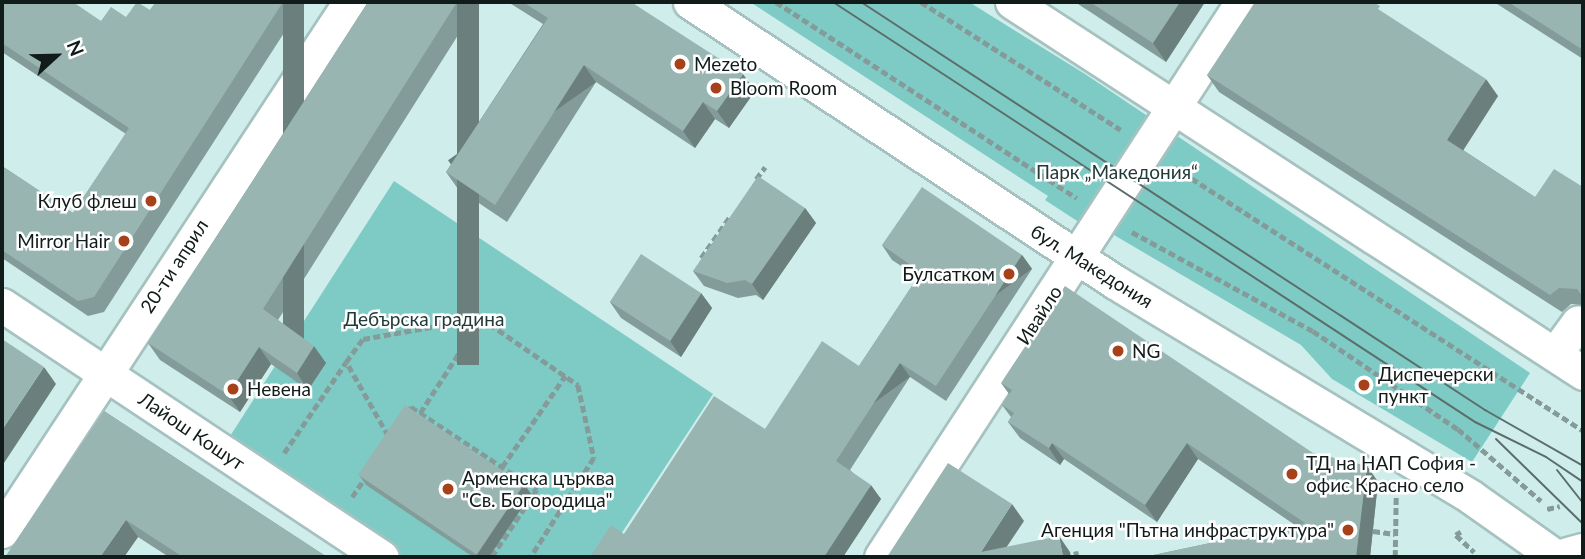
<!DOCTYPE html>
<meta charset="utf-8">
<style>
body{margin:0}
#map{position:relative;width:1585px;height:559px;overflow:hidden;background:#cfedea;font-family:Lato,sans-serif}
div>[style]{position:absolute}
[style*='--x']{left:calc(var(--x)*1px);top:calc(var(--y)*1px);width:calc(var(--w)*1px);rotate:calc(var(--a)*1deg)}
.green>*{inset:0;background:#7ecbc5}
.path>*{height:4.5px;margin-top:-2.25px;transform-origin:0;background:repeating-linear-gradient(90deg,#859b99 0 7px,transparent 0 10.5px)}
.roads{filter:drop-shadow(2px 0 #a6c2c0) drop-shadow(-2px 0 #a6c2c0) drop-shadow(0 2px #a6c2c0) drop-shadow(0 -2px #a6c2c0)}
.minor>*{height:33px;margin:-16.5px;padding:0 16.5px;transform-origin:16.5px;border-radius:16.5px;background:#fff}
.major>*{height:38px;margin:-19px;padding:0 19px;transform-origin:19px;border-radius:19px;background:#fff}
.tram>*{height:2px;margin:-1px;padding:0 1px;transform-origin:1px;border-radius:1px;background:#5b6e6c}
.wall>*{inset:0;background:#849c99}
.shaded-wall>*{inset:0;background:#6b7f7d;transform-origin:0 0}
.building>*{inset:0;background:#99b5b2;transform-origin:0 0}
.dots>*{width:19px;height:19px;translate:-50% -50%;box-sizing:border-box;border:4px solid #fff;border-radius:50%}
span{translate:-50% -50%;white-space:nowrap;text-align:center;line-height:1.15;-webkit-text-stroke:5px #fff;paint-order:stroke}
.poi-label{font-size:19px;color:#101b1a}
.left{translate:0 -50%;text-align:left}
.right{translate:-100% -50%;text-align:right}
.park-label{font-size:19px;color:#213937}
.street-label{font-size:19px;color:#101b1a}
.frame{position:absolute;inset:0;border:4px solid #101b1a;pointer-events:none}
.north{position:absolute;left:21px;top:21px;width:70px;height:70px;-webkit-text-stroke:5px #fff;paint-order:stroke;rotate:68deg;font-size:19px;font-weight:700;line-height:28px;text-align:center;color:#101b1a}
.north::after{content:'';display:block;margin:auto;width:24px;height:32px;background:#101b1a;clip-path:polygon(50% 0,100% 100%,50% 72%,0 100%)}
</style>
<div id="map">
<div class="green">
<div style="clip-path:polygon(750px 2px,969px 2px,1085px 74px,1530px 373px,1472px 462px,1332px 379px,1301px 345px,1114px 235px,1109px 242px,1094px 232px,1045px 200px,1048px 196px)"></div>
<div style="clip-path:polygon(394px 181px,713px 394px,606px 557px,489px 557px,530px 494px,473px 557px,395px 557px,225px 444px)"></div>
</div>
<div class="path">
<div style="--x:776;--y:2;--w:359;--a:33.1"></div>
<div style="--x:921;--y:2;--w:237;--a:32.6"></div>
<div style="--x:1174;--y:167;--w:487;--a:32.8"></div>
<div style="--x:756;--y:179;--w:15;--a:-53"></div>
<div style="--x:1132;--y:232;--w:206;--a:28.7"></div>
<div style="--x:1313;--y:331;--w:175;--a:34.1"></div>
<div style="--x:1458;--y:429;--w:110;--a:40.9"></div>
<div style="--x:701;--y:258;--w:52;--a:-55.1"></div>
<div style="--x:408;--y:412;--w:6;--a:-59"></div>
<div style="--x:411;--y:407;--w:151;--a:33.4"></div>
<div style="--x:537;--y:490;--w:81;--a:123.9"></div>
<div style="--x:420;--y:413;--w:112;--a:-57"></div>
<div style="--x:388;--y:436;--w:85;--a:-119.6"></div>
<div style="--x:346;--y:362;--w:29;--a:-54"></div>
<div style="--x:363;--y:339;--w:120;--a:-10.1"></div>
<div style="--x:481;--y:318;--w:118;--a:34.6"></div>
<div style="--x:578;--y:385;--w:75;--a:77.6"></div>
<div style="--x:594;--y:458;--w:117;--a:122.5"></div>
<div style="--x:284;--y:453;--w:110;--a:-55.7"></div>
<div style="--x:502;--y:467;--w:111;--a:-55.3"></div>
<div style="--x:352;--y:497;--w:23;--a:-56"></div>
<div style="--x:1547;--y:509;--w:13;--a:-13"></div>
<div style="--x:1373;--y:531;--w:22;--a:8"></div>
<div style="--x:1461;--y:532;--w:6;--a:149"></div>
<div style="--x:1456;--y:535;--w:25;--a:43"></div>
<div style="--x:1076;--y:551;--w:6;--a:81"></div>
<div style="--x:1395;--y:557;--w:65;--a:-89.1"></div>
</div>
<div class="roads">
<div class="minor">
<div style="--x:690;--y:2;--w:509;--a:33.38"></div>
<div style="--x:1115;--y:282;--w:416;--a:31.1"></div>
<div style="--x:1471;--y:497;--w:104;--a:35.2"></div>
<div style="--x:1012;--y:2;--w:681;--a:33.01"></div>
<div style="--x:2;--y:305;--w:456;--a:33.6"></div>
<div style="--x:1555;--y:354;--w:39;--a:-54"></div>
<div style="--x:2;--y:531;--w:633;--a:-56.66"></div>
<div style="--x:881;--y:557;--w:662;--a:-56.96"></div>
</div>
<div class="major">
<div style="--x:1568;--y:557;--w:16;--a:-15"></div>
</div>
</div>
<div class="tram">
<div style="--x:833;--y:2;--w:767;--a:33.19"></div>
<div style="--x:1475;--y:422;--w:79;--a:26.2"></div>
<div style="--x:1546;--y:457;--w:45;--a:34"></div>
<div style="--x:861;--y:2;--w:746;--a:33.18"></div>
<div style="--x:1485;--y:410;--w:113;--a:29.7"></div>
<div style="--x:1496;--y:439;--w:122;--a:44.3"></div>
<div style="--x:1557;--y:470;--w:42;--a:51.8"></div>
</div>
<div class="wall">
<div style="clip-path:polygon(2px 2px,101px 21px,126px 17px,150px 10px,156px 2px,304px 2px,104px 312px,88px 316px,2px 258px,2px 166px,73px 213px,126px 134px,2px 52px)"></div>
<div style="clip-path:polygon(368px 2px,479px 2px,278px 320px,326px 363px,308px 390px,271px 364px,240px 412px,160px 360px,148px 343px)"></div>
<div style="clip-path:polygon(508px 2px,631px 2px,755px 91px,729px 128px,715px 119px,695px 148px,596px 82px,507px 222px,458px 189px,446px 172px,543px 24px)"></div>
<div style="clip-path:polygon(1075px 2px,1205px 2px,1166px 62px)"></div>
<div style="clip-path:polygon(1494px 2px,1583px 2px,1583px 59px)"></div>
<div style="clip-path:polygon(1385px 14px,1498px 96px,1463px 150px,1535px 197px,1583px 187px,1583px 305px,1571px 304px,1562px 312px,1219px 92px,1207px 75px)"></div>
<div style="clip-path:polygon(805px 208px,816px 223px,763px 300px,756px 295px,738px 298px,704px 286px,693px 271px)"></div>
<div style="clip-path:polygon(882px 245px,1022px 255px,1032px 269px,946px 401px,910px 377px,850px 470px,881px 499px,843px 557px,590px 557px,624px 534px,765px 429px,859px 366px,918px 277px,892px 260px)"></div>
<div style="clip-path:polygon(701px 293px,712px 308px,681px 357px,621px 318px,610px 302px)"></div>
<div style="clip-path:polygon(1001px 383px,1313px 453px,1367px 466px,1378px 482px,1370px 557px,1144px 557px,1295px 525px,1198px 459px,1157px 522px,1064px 459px,1060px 465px,1020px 438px,1008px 422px,1011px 417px,1002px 405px,1009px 394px)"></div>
<div style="clip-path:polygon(104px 411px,327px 557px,169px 557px,138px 537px,124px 557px)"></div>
<div style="clip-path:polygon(359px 475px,524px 484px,531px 494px,489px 557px,473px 557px,366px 485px)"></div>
</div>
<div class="shaded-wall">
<div style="left:283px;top:2px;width:21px;height:350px"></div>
<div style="left:457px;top:2px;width:22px;height:363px"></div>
<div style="clip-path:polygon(1180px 2px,1205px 2px,1166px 62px,1153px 43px)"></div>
<div style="left:584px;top:65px;width:21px;height:166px;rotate:55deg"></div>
<div style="clip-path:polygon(743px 74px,755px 91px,729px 128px,717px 111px)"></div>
<div style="clip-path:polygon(1486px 79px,1498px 96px,1459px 157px,1447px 140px)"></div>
<div style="clip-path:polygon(703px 102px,715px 119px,695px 148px,683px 131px)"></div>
<div style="clip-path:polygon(805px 208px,816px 223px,763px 300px,752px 284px)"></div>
<div style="left:1022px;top:255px;width:17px;height:157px;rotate:54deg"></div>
<div style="clip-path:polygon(701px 293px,712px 308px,681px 357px,670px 341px)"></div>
<div style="clip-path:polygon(314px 346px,326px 363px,308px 390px,297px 373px)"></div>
<div style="clip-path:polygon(259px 347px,271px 364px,240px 412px,228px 395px)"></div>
<div style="left:900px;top:363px;width:17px;height:117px;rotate:54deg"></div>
<div style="clip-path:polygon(44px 367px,56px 384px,2px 466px,2px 430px)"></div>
<div style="clip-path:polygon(1052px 443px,1064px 459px,1060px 465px,1049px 448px)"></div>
<div style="clip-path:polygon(1187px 443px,1198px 459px,1157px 522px,1145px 505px)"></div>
<div style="clip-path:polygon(1367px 466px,1378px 482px,1370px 557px,1356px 557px)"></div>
<div style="clip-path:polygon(524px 484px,531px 494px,489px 557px,478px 557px,477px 555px)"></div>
<div style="clip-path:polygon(871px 485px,881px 499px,843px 557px,824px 557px)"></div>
<div style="clip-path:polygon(1012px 504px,1024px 521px,1000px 557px,981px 552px)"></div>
<div style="clip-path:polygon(126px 520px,138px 537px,124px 557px,100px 557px)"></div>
<div style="clip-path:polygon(1059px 536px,1070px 552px,1071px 557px,1063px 557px)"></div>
</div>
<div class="building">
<div style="clip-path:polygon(2px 2px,73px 2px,101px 21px,111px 7px,126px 17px,137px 2px,150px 10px,156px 2px,283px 2px,94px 297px,78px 301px,2px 250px,2px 166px,73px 213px,129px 128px,2px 43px)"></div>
<div style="clip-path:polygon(368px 2px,457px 2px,263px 309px,314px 346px,297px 373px,259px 347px,228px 395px,148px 343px)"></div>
<div style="clip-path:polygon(523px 2px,631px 2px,743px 74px,717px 111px,703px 102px,683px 131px,584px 65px,495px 205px,446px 172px,548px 18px)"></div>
<div style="clip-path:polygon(1090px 2px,1180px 2px,1153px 43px)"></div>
<div style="clip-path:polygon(1255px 2px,1373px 2px,1380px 6px,1378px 9px,1486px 79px,1447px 140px,1535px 197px,1554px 169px,1583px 187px,1583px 297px,1577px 289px,1559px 288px,1550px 295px,1207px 75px)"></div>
<div style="clip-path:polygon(1508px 2px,1583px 2px,1583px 50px)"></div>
<div style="clip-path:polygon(758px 176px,805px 208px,752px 284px,745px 280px,727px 283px,693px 271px)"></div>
<div style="clip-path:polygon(922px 187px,1022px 255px,936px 386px,900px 363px,836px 461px,871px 485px,824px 557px,590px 557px,611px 525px,624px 534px,714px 396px,765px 429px,822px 341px,859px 366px,921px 272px,882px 245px)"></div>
<div style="left:641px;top:254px;width:72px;height:57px;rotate:33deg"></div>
<div style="clip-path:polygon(1065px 286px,1313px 453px,1367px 466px,1356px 557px,1144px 557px,1305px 523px,1187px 443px,1145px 505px,1052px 443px,1049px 448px,1008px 422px,1014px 413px,1002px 405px,1012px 390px,1001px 383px)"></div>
<div style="clip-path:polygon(2px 339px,44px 367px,2px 430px)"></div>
<div style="left:405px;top:405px;width:143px;height:84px;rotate:34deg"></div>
<div style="clip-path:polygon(104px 411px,327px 557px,183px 557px,126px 520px,100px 557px,5px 557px)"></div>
<div style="clip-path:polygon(948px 463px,1012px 504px,981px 552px,1059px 536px,1063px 557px,887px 557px)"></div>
</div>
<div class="dots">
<div style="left:680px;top:64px;background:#a74119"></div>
<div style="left:716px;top:88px;background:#a74119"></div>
<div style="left:151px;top:201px;background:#a74119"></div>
<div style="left:124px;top:241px;background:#a74119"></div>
<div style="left:1009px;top:274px;background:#a74119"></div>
<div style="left:1118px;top:351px;background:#a74119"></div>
<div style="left:1364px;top:385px;background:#a74119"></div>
<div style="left:233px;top:389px;background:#a74119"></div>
<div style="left:1292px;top:474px;background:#a74119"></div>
<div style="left:448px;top:489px;background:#a74119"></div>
<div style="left:1348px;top:530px;background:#a74119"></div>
</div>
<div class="poi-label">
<span class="left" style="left:694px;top:64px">Mezeto</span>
<span class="left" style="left:730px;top:88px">Bloom Room</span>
<span class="right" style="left:137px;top:201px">Клуб флеш</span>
<span class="right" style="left:110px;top:241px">Mirror Hair</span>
<span class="right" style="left:995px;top:274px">Булсатком</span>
<span class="left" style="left:1132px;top:351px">NG</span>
<span class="left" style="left:1378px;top:385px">Диспечерски<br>пункт</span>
<span class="left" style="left:247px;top:389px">Невена</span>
<span class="left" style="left:1306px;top:474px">ТД на НАП София -<br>офис Красно село</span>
<span class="left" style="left:462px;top:489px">Арменска църква<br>"Св. Богородица"</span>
<span class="right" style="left:1334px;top:530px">Агенция "Пътна инфраструктура"</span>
</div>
<div class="park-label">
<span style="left:1117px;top:172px">Парк „Македония“</span>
<span style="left:424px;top:319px">Дебърска градина</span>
</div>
<div class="street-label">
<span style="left:174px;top:266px;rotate:-57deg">20-ти април</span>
<span style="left:1092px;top:266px;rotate:32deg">бул. Македония</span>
<span style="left:1039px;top:315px;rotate:-57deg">Ивайло</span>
<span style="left:192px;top:431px;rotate:34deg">Лайош Кошут</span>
</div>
<div class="frame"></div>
<div class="north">N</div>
</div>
